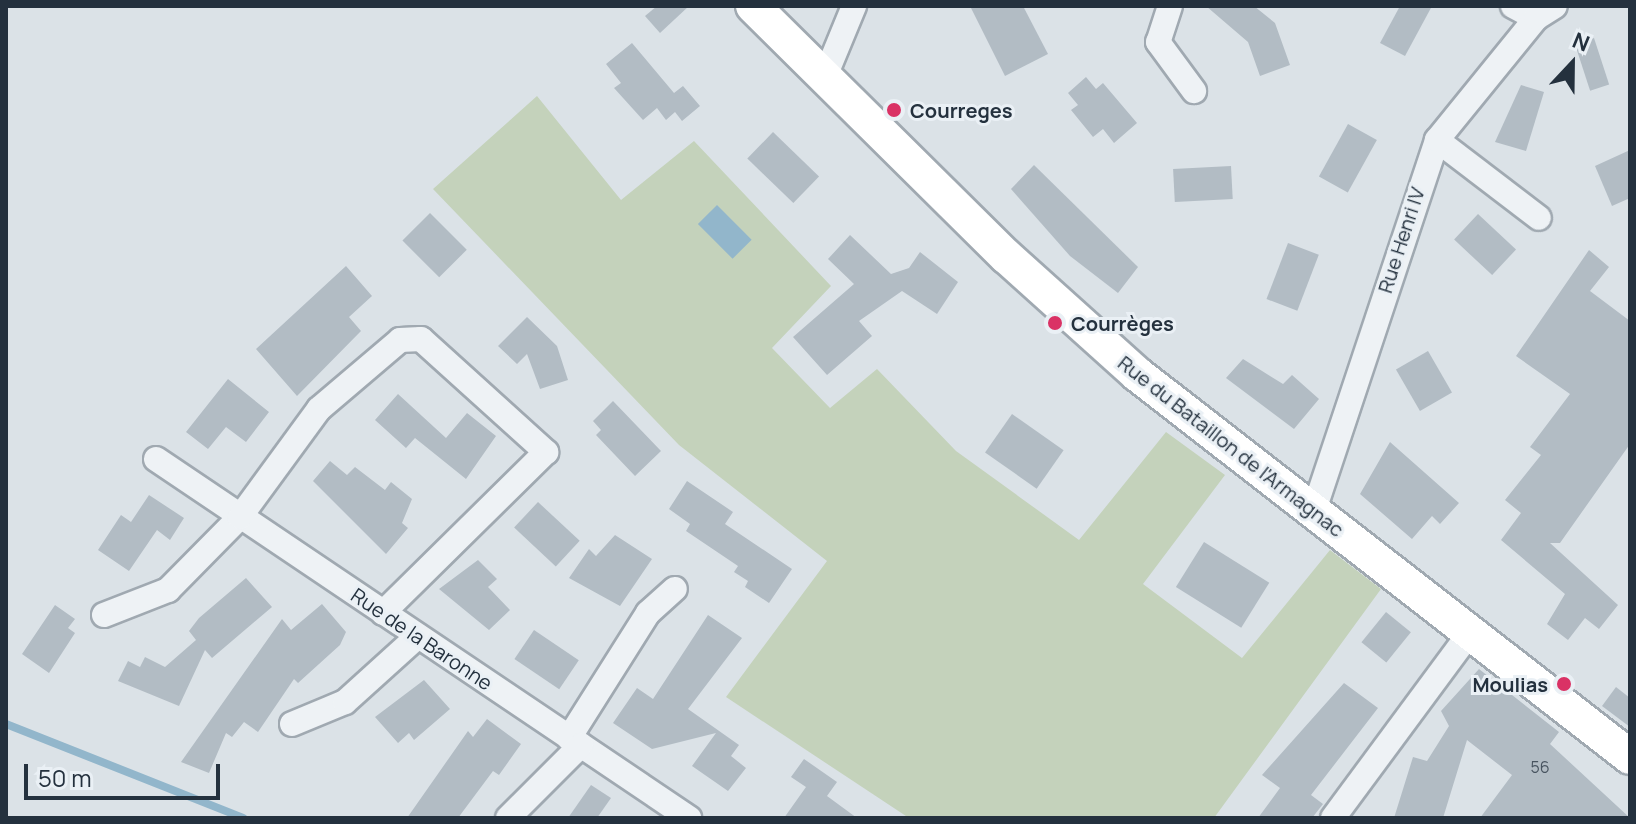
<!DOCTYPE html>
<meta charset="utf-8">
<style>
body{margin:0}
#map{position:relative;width:1636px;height:824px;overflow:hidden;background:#dbe2e7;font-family:Manrope,sans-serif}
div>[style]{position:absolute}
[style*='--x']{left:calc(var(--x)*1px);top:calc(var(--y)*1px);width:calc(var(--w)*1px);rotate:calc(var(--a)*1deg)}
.green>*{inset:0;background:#c4d2bb}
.water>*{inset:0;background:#92b6cb;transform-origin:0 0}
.stream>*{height:8px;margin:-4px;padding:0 4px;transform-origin:4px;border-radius:4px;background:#92b6cb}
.building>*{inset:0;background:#b2bcc4;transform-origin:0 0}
.roads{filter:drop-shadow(2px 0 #a0a9b1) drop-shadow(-2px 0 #a0a9b1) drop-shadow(0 2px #a0a9b1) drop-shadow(0 -2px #a0a9b1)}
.street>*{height:24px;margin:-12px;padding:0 12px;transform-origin:12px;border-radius:12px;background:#eef2f5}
.secondary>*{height:34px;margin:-17px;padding:0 17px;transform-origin:17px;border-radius:17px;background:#fff}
.dots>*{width:22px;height:22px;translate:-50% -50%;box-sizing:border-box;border:4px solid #eaf0f5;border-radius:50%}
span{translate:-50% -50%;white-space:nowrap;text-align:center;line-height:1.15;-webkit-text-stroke:6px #eaf0f5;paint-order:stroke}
.number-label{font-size:16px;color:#485460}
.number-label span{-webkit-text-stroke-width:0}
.poi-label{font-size:20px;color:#24313e;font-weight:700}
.left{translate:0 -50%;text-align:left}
.right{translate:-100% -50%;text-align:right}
.street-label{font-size:20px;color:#24313e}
.frame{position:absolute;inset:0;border:8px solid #24313e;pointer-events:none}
.north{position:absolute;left:1532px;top:24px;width:80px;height:80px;-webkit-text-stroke:6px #eaf0f5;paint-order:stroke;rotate:22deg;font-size:22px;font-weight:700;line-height:32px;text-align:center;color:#24313e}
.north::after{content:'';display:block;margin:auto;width:28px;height:36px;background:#24313e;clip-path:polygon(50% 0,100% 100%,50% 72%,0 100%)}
.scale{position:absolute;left:24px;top:764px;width:196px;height:36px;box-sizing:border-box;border:4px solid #24313e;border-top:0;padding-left:10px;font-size:24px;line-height:28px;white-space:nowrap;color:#24313e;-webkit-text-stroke:6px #eaf0f5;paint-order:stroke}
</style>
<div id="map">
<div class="green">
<div style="clip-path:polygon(537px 96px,621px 200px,694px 141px,831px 286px,772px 348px,830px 408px,877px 369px,956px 451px,1079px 540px,1166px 432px,1225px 475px,1143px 584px,1242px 658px,1330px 550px,1381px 589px,1214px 818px,909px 818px,726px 697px,827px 561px,679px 445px,433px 189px)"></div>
</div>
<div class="water">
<div style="left:717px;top:205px;width:49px;height:27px;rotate:45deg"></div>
</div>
<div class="stream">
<div style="--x:6;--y:724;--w:255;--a:21.6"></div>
</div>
<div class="building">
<div style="clip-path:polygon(657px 6px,689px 6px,660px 33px,645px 16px)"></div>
<div style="clip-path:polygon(970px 6px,1023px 6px,1048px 54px,1005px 76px)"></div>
<div style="clip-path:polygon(1206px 6px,1254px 6px,1275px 23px,1290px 65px,1260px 76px,1248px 42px)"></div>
<div style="clip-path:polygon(1400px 6px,1432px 6px,1405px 56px,1380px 43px)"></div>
<div style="left:1594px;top:38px;width:49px;height:20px;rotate:72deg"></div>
<div style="clip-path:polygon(632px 43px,674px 93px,683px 86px,700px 106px,682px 121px,675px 112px,666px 120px,657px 108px,643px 120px,614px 88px,621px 83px,606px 64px)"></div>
<div style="clip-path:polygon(1086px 77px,1096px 89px,1103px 83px,1137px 123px,1114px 143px,1103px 129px,1093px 137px,1071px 110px,1078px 105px,1068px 93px)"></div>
<div style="clip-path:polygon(1521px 85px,1544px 92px,1526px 151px,1495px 142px)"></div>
<div style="left:1348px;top:124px;width:33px;height:60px;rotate:29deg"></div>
<div style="left:773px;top:132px;width:64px;height:37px;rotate:44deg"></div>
<div style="clip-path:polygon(1630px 150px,1630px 198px,1612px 206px,1595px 166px)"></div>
<div style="clip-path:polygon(1034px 165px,1138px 267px,1118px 293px,1070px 256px,1011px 189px)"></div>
<div style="left:1231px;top:166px;width:33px;height:58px;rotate:87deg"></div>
<div style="left:430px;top:213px;width:52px;height:39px;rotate:45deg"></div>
<div style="left:1478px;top:214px;width:52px;height:35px;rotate:43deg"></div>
<div style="clip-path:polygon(850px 235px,891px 274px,909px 268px,920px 252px,958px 282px,937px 314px,902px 291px,859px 321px,872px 336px,827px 375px,793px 337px,854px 284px,828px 259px)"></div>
<div style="left:1288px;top:243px;width:33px;height:60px;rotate:21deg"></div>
<div style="clip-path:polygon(1589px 250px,1609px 267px,1590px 291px,1630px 321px,1630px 444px,1560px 543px,1550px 543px,1618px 605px,1599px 629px,1585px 618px,1568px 640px,1547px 624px,1565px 594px,1501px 540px,1521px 513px,1505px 500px,1541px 455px,1530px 447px,1570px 394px,1516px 356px)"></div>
<div style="clip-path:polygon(346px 266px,372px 296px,349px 317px,361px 331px,297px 396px,256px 349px)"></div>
<div style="clip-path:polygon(527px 317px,557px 346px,568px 380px,540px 389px,527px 354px,517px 364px,498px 346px)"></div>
<div style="left:1428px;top:351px;width:48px;height:37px;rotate:60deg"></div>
<div style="clip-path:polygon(1243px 359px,1283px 384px,1292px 375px,1319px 399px,1294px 429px,1226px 378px)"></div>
<div style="clip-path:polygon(228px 379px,269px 412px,246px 442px,226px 427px,208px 449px,186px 432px)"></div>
<div style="clip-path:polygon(398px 394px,446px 438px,467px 413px,496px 436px,466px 479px,415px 438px,406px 448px,375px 420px)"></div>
<div style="clip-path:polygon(613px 401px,661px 451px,635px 476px,596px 435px,601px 430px,593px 421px)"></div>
<div style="left:1012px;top:414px;width:63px;height:47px;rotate:35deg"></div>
<div style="clip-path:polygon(1390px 442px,1459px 503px,1440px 524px,1432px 516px,1412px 539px,1360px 494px)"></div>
<div style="clip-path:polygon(330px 461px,347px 475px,355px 467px,385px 490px,391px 482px,412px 499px,402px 523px,408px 528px,386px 554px,313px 481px)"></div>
<div style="clip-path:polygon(687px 481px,733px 512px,725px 524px,792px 569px,769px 603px,745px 587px,748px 581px,734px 572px,738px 566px,686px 531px,690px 524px,669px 509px)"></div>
<div style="clip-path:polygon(149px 495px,184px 518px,170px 540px,157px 530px,129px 571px,98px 550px,121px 515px,131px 522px)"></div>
<div style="left:538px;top:502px;width:57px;height:35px;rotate:43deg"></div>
<div style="clip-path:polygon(615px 535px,652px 559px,620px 606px,569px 578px,589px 549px,596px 556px)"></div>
<div style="left:1204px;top:542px;width:77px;height:53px;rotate:32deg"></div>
<div style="clip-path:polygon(478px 560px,497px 579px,488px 587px,510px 610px,489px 630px,439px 589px)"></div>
<div style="clip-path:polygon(246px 578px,272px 607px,212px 658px,205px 650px,179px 706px,118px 681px,128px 661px,140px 667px,145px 657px,165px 667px,196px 640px,189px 631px,199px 618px)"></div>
<div style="clip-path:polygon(322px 604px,346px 632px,340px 645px,298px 683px,294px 679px,258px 732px,244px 722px,232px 737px,226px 733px,209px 773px,181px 762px,282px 619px,291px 630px)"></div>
<div style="clip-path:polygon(55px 605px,75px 619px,68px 628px,75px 633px,49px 673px,22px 654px)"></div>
<div style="left:1386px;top:612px;width:32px;height:39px;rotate:39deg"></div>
<div style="clip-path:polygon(708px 615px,742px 638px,688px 709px,739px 745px,731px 756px,746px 768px,728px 791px,692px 766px,716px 733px,652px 749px,613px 723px,637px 688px,653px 699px)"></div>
<div style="left:534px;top:630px;width:54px;height:35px;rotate:34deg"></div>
<div style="clip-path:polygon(1479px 669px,1559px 732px,1550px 744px,1630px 818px,1480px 818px,1512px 775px,1467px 740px,1443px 818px,1394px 818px,1413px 757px,1427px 761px,1449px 726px,1441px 711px)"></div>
<div style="clip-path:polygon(424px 680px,450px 709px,414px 740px,409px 733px,398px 743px,375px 717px)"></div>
<div style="clip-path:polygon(1344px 683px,1378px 708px,1311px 795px,1323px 804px,1312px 818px,1258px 818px,1280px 788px,1262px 775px)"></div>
<div style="clip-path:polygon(1616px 687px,1630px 698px,1630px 727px,1602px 706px)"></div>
<div style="clip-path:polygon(487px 719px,521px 744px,499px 775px,493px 771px,458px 818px,407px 818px,468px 731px,473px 737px)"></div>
<div style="clip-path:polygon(804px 759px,837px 782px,827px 796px,857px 818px,784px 818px,806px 787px,791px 777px)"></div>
<div style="clip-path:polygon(591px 785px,611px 798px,597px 818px,568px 818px)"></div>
</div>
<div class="roads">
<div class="street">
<div style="--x:1170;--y:6;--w:38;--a:108"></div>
<div style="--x:1158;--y:42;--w:61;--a:53.7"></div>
<div style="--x:1513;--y:6;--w:26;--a:28"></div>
<div style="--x:826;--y:74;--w:74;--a:-67.6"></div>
<div style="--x:1437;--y:140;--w:128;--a:37.4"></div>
<div style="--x:156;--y:459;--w:643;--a:33.96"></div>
<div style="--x:1313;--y:513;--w:393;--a:-71.6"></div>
<div style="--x:1437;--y:140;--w:157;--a:-50.9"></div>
<div style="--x:1536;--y:18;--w:22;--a:-32"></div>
<div style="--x:104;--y:615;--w:69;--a:-21.3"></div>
<div style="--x:168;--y:590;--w:103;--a:-45.4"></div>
<div style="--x:240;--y:517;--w:134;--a:-53.8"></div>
<div style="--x:319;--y:409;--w:106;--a:-40.4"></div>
<div style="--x:400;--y:340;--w:21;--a:-3"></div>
<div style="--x:421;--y:339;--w:169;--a:42.1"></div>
<div style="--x:546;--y:452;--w:229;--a:135.4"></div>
<div style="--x:292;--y:724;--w:57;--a:-22.5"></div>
<div style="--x:345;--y:702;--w:98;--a:-42.1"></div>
<div style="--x:569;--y:738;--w:148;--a:-57.7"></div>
<div style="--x:648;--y:613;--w:36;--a:-42"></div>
<div style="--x:508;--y:818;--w:103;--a:-45"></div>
<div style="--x:1333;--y:818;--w:230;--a:-53.5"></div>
</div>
<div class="secondary">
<div style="--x:753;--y:6;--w:357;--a:44.7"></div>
<div style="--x:1007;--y:257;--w:175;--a:42"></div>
<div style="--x:1137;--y:374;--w:624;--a:37.84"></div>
</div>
</div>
<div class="dots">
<div style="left:894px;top:110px;background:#da3265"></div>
<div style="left:1055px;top:323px;background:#da3265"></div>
<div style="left:1564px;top:684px;background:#da3265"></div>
</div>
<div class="number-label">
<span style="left:1540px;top:767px">56</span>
</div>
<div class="poi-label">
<span class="left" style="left:910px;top:110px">Courreges</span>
<span class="left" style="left:1071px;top:323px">Courrèges</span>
<span class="right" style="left:1548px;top:684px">Moulias</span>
</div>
<div class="street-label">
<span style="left:1401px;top:240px;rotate:-72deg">Rue Henri IV</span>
<span style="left:1231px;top:446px;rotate:38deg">Rue du Bataillon de l'Armagnac</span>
<span style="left:422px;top:639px;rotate:34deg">Rue de la Baronne</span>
</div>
<div class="frame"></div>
<div class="north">N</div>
<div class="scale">50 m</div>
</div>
